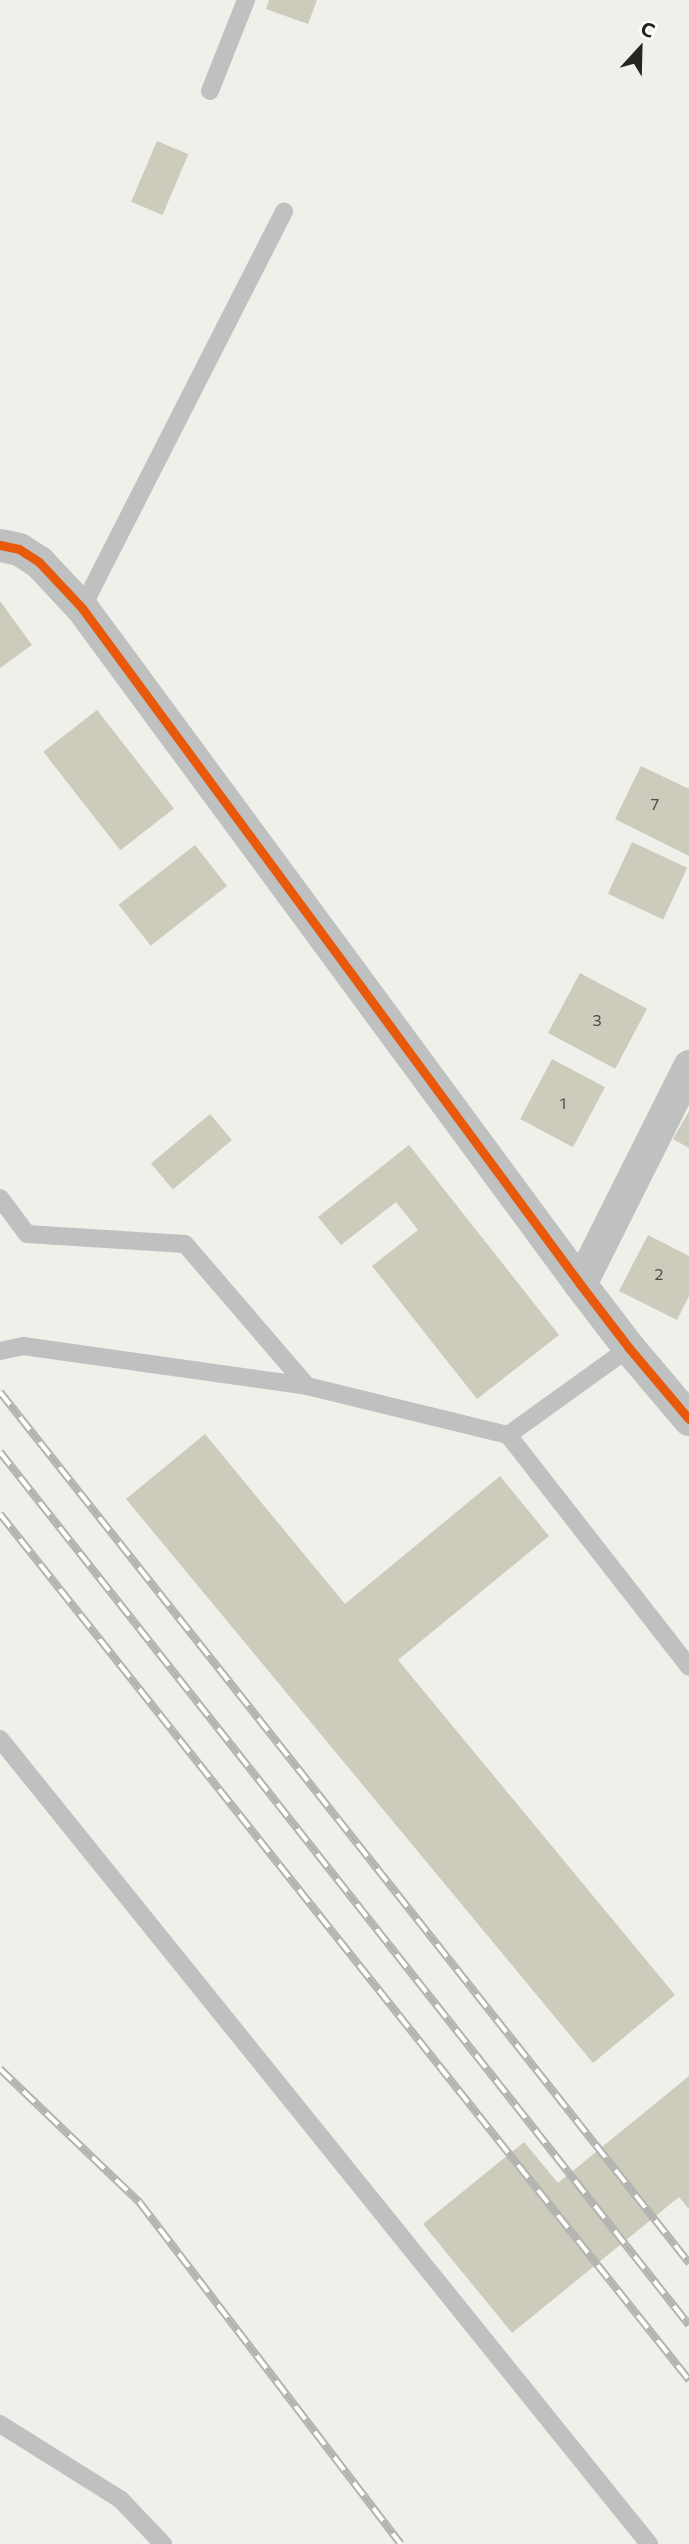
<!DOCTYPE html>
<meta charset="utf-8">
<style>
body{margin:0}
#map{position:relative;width:689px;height:2544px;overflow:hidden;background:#f0f0eb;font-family:Commissioner,sans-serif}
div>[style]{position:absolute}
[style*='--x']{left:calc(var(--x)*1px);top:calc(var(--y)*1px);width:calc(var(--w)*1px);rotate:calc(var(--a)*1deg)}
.building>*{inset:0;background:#cdcbbb;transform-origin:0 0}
.lane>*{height:18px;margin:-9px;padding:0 9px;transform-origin:9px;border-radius:9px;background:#bfc0c0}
.street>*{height:33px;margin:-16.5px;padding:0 16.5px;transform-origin:16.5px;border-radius:16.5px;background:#bfc0c0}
.rail>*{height:8px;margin-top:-4px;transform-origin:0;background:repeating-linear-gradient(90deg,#fff 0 16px,#b3b3b1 0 32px);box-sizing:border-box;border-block:2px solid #b3b3b1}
.cycleway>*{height:9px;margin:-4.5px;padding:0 4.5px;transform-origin:4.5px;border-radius:4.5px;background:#e8590c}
span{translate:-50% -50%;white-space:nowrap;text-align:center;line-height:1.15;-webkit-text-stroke:5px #fff;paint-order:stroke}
.number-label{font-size:16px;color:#4e4e48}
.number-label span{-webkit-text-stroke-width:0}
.north{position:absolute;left:605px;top:14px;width:70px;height:70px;-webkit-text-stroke:5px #fff;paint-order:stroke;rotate:22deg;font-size:19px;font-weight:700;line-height:28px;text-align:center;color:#242421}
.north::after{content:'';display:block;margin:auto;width:24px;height:32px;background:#242421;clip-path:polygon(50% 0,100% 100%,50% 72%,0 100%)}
</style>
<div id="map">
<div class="building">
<div style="clip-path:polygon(269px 0,317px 0,308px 24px,266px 9px)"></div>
<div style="left:157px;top:141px;width:34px;height:66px;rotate:23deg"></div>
<div style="clip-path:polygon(0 601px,32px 645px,0 668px)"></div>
<div style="left:97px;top:710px;width:125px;height:68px;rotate:52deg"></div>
<div style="clip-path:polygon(641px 766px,689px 789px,689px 856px,615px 819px)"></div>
<div style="left:632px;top:842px;width:61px;height:57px;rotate:25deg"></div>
<div style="left:195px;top:845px;width:52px;height:97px;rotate:52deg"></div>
<div style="left:580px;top:973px;width:76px;height:68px;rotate:28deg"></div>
<div style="left:552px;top:1059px;width:60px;height:68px;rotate:28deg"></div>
<div style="clip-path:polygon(689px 1111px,689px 1148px,673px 1139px)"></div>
<div style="left:210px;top:1114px;width:34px;height:77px;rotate:50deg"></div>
<div style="clip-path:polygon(409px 1145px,559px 1335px,477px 1399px,372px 1266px,418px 1230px,396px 1202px,341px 1245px,318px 1217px)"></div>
<div style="clip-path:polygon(648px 1235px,689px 1256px,689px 1296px,677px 1320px,619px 1291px)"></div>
<div style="clip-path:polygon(205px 1434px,345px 1604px,500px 1476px,549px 1536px,398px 1660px,675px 1995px,593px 2063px,126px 1499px)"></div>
<div style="clip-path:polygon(689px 2076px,689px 2209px,679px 2197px,512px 2333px,423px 2224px,524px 2142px,558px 2183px)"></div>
</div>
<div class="lane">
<div style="--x:210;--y:91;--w:98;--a:-68.4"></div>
<div style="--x:82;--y:608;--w:445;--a:-63"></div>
<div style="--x:0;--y:1198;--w:45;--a:53.1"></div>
<div style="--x:27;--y:1234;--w:158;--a:3.6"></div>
<div style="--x:185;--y:1244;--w:187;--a:49.3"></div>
<div style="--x:0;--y:1351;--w:24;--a:-12"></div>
<div style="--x:23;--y:1346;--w:287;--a:8"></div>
<div style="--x:307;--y:1386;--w:207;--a:13.7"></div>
<div style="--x:508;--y:1435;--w:149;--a:-35.7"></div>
<div style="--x:508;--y:1435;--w:294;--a:52"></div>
<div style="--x:0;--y:1739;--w:1034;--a:51.12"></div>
<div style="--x:0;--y:2424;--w:143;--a:32.1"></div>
<div style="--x:121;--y:2500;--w:61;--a:46.3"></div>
</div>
<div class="street">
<div style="--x:0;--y:545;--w:19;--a:12"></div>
<div style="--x:19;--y:549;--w:24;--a:33"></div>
<div style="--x:39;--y:562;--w:63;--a:46.9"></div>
<div style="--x:82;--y:608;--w:840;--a:53.62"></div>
<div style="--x:580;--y:1284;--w:81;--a:52.6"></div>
<div style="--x:629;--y:1348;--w:93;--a:49.8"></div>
<div style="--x:580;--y:1284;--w:244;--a:-63.4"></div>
</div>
<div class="rail">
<div style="--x:0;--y:1392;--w:1111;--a:51.65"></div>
<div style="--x:0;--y:1452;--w:1112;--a:51.72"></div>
<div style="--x:0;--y:1514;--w:1107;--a:51.49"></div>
<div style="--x:0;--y:2069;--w:194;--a:43.7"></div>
<div style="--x:140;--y:2203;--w:429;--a:52.6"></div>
</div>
<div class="cycleway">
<div style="--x:0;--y:545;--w:19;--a:12"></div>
<div style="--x:19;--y:549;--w:24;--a:33"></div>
<div style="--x:39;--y:562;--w:63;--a:46.9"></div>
<div style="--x:82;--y:608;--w:840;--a:53.62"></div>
<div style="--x:580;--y:1284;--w:81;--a:52.6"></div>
<div style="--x:629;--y:1348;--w:93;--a:49.8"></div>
</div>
<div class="number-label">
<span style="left:655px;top:804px">7</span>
<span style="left:597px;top:1020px">3</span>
<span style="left:563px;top:1103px">1</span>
<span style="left:659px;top:1274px">2</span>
</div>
<div class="north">С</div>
</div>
